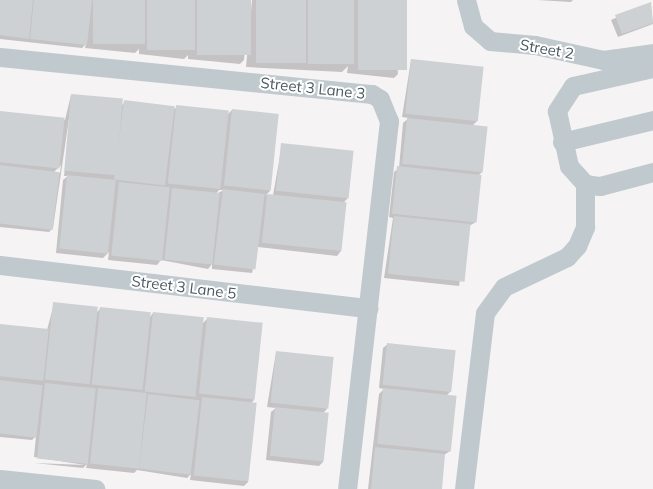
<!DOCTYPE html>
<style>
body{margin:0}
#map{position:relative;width:653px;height:489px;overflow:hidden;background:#f5f3f3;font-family:Mulish,sans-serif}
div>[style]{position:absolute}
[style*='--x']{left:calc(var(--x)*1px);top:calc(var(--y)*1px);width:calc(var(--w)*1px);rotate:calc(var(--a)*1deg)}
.shadow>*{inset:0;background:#0003}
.building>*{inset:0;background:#cdd1d4;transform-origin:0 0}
.minor>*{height:19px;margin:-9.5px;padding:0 9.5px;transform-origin:9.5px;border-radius:9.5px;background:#bfc9ce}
span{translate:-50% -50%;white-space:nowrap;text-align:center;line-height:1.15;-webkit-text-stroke:4px #fff;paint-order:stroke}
.street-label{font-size:15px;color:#4b595f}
</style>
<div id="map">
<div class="shadow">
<div style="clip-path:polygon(0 0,250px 0,244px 60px,240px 64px,188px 59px,188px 55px,184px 59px,139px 54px,139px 49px,135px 53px,85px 48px,86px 44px,82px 48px,0 39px)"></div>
<div style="clip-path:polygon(252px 0,392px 0,398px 74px,394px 78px,347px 73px,348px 66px,342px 72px,246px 67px)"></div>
<div style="clip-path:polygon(537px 0,573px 0,571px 2px)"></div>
<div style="clip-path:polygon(650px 3px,653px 24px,618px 37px,611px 20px)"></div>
<div style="clip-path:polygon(411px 60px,477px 121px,472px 126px,482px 172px,478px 176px,476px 222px,469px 226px,459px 286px,384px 278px,393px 218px,389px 217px,394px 172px,399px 168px,403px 123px,409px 118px,402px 117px)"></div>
<div style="clip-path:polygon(evenodd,71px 95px,121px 106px,125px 102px,227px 115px,232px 110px,270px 191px,266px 195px,273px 195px,282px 145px,348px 198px,343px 203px,341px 251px,337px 256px,258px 247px,252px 273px,212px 269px,212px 264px,208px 269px,161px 260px,157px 265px,108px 260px,109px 252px,103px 258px,56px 253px,63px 180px,68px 176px,64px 176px,72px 98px,53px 228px,49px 232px,0 227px,0 113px,65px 120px,71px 95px,61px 165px,60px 173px,54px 172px,61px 165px,71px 95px,219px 190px,224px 190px,216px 194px,219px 190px)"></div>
<div style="clip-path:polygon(54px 304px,97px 312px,101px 308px,150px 317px,153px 313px,203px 323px,208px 318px,254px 400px,250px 404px,248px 482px,244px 486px,190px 480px,191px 474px,187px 478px,137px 470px,134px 473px,86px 468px,87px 464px,83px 468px,34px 463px,85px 465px,34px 457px,36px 436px,32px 440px,0 437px,0 325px,47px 330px)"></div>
<div style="clip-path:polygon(388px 344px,451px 391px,446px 396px,450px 451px,444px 455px,440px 489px,368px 489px,379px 394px,384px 389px,379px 388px,383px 348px)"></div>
<div style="clip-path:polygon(276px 352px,327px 409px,323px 413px,323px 462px,319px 466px,266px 460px,271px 412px,276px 408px,267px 407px)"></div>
</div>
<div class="building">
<div style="clip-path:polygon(0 0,33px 0,29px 39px,0 35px)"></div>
<div style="clip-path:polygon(34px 0,92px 0,87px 45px,30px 39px)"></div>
<div style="left:93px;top:0;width:52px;height:44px"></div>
<div style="left:147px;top:0;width:48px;height:50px"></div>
<div style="left:197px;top:0;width:54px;height:55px"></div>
<div style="left:256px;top:0;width:50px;height:63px"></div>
<div style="left:308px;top:0;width:46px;height:64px"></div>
<div style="left:358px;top:0;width:49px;height:70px"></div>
<div style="clip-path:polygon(651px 2px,653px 23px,622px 34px,615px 15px)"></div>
<div style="left:411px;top:59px;width:73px;height:55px;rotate:6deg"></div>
<div style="left:71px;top:94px;width:52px;height:77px;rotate:5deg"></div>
<div style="left:124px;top:100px;width:51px;height:80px;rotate:7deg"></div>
<div style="left:176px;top:105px;width:53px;height:79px;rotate:6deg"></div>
<div style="left:232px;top:109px;width:47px;height:77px;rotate:6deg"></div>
<div style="left:0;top:111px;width:65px;height:51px;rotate:6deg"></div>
<div style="left:407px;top:118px;width:81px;height:46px;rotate:6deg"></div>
<div style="left:281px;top:143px;width:73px;height:48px;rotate:6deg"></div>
<div style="left:0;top:165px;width:60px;height:58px;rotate:7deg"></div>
<div style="left:397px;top:166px;width:85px;height:48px;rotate:6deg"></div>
<div style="left:67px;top:175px;width:49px;height:74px;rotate:6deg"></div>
<div style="left:119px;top:182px;width:51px;height:74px;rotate:6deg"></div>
<div style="left:172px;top:188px;width:48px;height:72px;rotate:6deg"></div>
<div style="left:223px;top:189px;width:42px;height:76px;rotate:7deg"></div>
<div style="left:267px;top:194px;width:80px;height:49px;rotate:6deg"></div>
<div style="left:394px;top:216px;width:77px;height:58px;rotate:6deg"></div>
<div style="left:53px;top:302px;width:45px;height:78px;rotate:6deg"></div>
<div style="left:100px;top:307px;width:51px;height:78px;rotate:6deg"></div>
<div style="left:153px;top:312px;width:51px;height:80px;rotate:6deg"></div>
<div style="left:207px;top:317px;width:56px;height:77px;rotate:6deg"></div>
<div style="left:0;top:324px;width:49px;height:52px;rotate:6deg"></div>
<div style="left:387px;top:343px;width:69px;height:42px;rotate:6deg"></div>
<div style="left:276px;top:351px;width:58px;height:52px;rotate:6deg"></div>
<div style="left:0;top:380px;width:43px;height:53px;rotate:7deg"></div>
<div style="left:45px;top:383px;width:51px;height:76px;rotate:6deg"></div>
<div style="left:98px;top:388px;width:49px;height:76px;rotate:6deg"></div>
<div style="left:383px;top:388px;width:74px;height:56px;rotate:6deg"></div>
<div style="left:148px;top:394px;width:52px;height:75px;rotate:7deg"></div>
<div style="left:202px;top:397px;width:55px;height:79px;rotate:6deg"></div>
<div style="left:275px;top:407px;width:54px;height:49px;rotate:6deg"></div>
<div style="clip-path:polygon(375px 447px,445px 454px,442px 489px,371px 489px)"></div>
</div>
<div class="minor">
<div style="--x:466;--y:0;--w:27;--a:75"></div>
<div style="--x:473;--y:26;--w:23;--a:41"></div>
<div style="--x:490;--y:41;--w:45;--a:5.1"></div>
<div style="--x:535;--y:45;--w:70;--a:12.4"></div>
<div style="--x:603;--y:60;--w:50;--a:-8"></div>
<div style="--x:0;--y:57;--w:374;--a:5.7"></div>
<div style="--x:372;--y:94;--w:9;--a:32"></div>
<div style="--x:380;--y:99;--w:24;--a:68"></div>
<div style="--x:389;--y:121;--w:370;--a:96.5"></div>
<div style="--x:653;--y:68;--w:82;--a:167.3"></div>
<div style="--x:573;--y:86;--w:30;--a:123"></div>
<div style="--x:557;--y:111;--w:56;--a:77.7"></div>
<div style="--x:569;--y:166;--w:24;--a:48"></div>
<div style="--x:585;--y:184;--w:15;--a:8"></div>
<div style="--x:600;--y:186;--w:55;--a:-14.8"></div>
<div style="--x:562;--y:142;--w:94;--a:-13.6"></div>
<div style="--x:0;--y:265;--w:371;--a:6.7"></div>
<div style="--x:0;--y:479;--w:96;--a:6"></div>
<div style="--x:464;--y:489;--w:177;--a:-83.2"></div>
<div style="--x:485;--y:313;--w:32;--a:-54"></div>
<div style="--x:504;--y:287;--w:70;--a:-25.5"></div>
<div style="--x:567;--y:257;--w:15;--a:-48"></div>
<div style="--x:577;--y:246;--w:21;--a:-67"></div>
<div style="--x:585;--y:227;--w:43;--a:-90"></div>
</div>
<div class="street-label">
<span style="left:547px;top:49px;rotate:10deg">Street 2</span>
<span style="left:313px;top:88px;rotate:6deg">Street 3 Lane 3</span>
<span style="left:184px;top:287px;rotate:7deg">Street 3 Lane 5</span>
</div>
</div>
